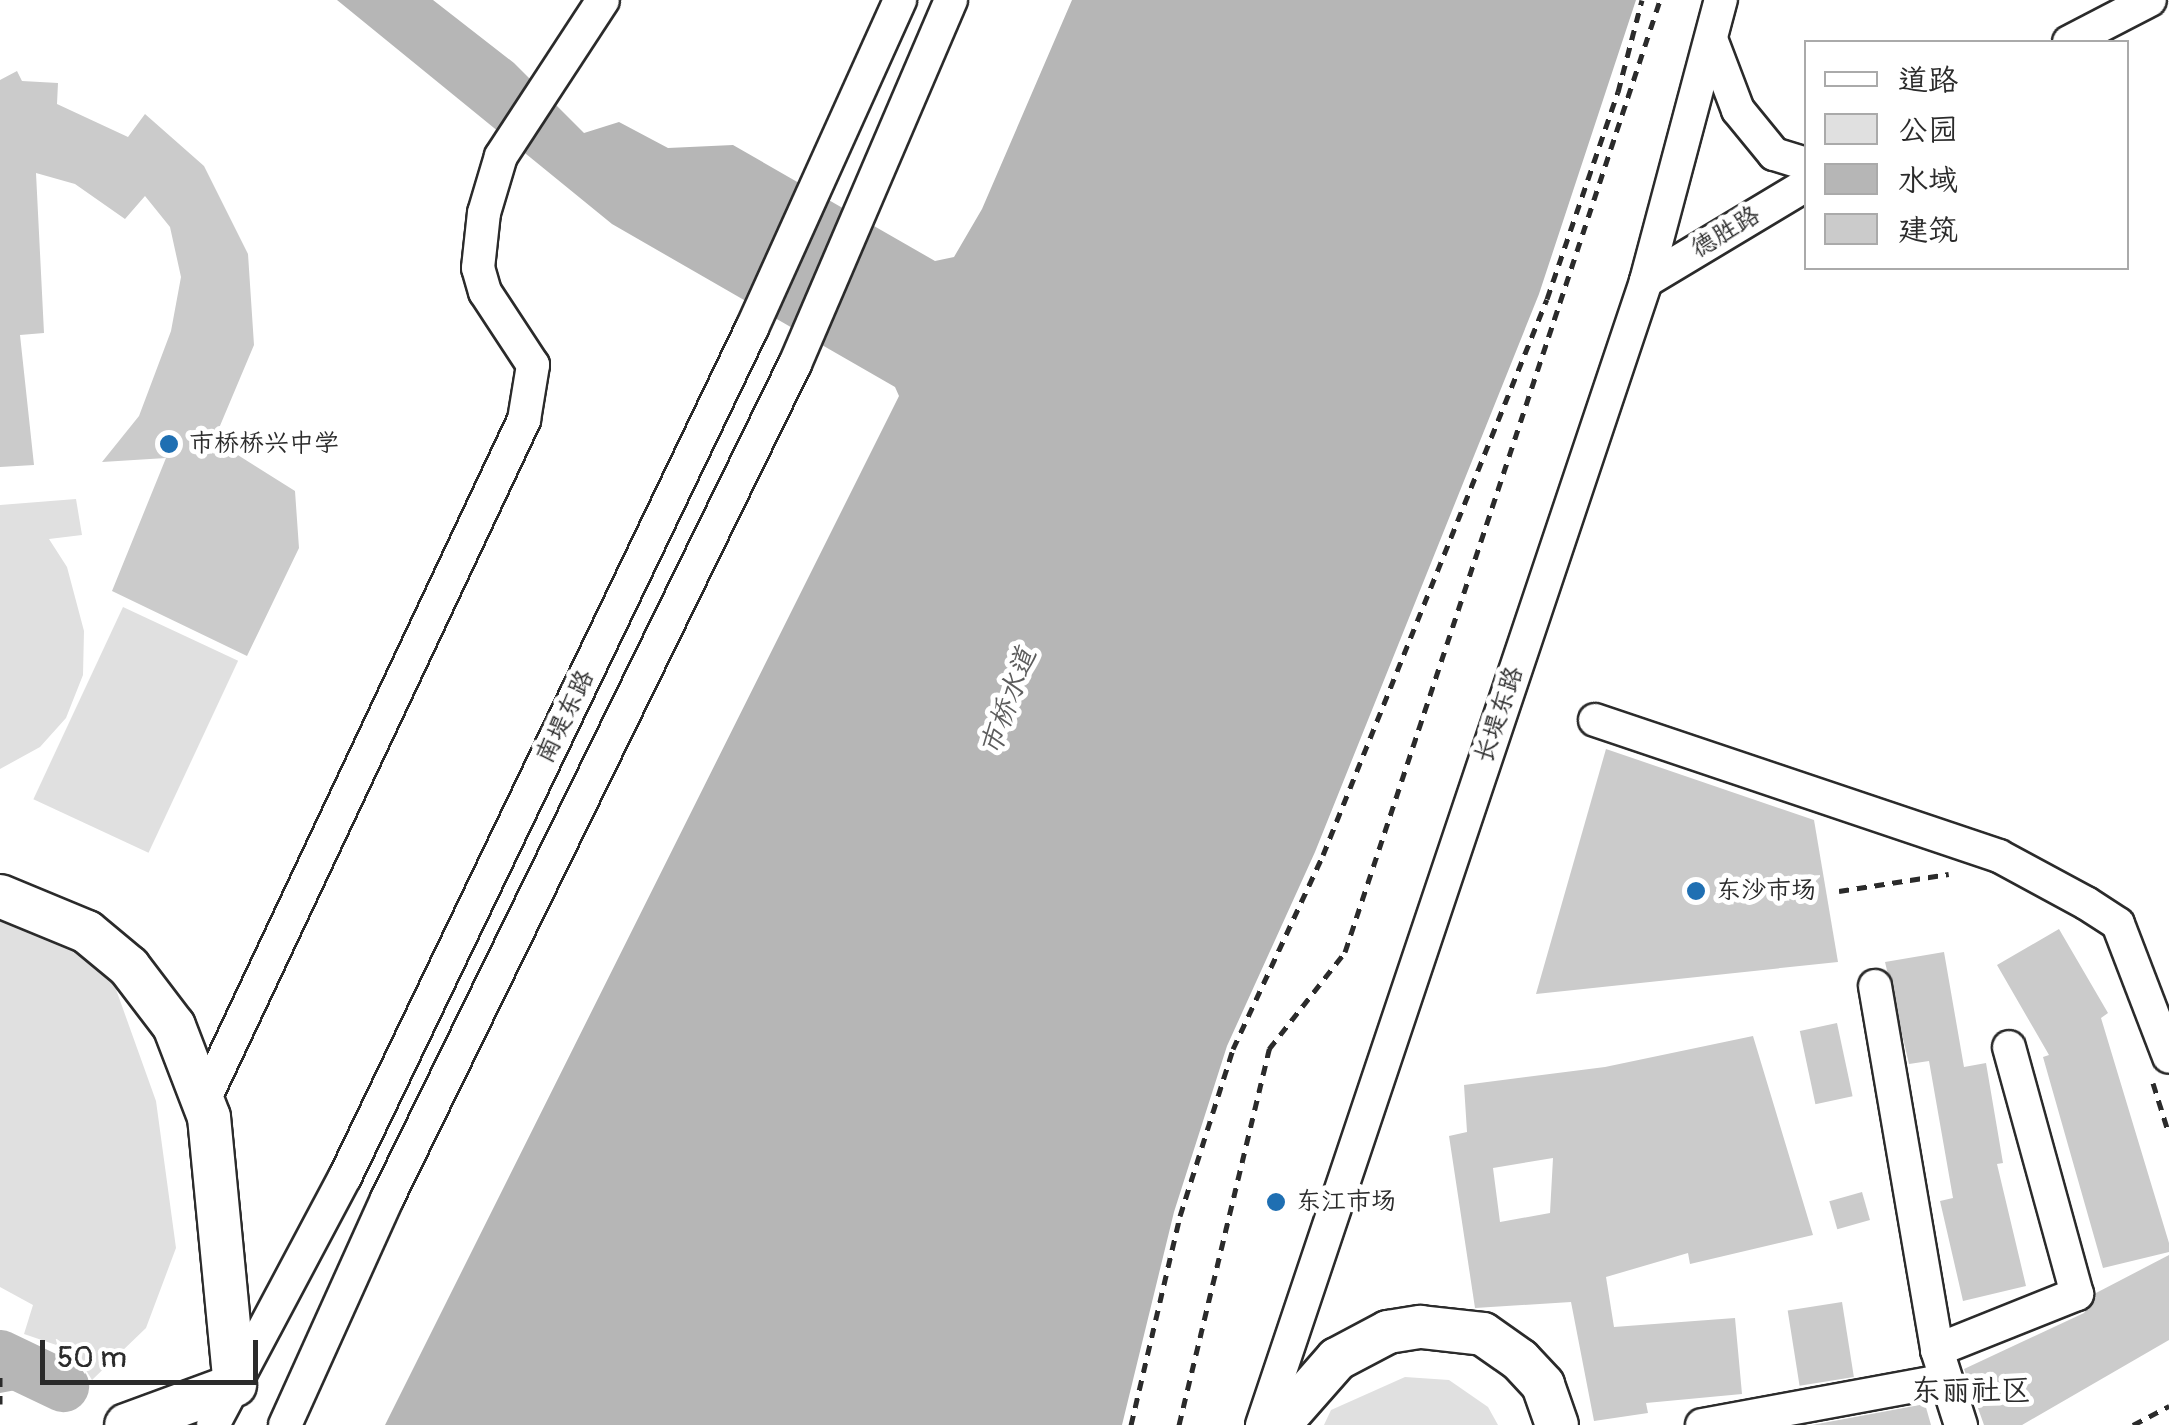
<!DOCTYPE html>
<meta charset="utf-8">
<style>
body{margin:0}
#map{position:relative;width:2169px;height:1425px;overflow:hidden;background:#fff;font-family:Pangolin,"LXGW WenKai TC",sans-serif}
div>[style]{position:absolute}
[style*='--x']{left:calc(var(--x)*1px);top:calc(var(--y)*1px);width:calc(var(--w)*1px);rotate:calc(var(--a)*1deg)}
.green>*{inset:0;background:#e0e0e0;transform-origin:0 0}
.water>*{inset:0;background:#b6b6b6}
.river>*{height:52px;margin:-26px;padding:0 26px;transform-origin:26px;border-radius:26px;background:#b6b6b6}
.building>*{inset:0;background:#cbcbcb;transform-origin:0 0}
.path>*{height:5px;margin-top:-2.5px;transform-origin:0;background:repeating-linear-gradient(90deg,#2b2b2b 0 10px,transparent 0 18px)}
.roads{filter:drop-shadow(2px 0 #2b2b2b) drop-shadow(-2px 0 #2b2b2b) drop-shadow(0 2px #2b2b2b) drop-shadow(0 -2px #2b2b2b)}
.minor>*{height:32px;margin:-16px;padding:0 16px;transform-origin:16px;border-radius:16px;background:#fff}
.major>*{height:42px;margin:-21px;padding:0 21px;transform-origin:21px;border-radius:21px;background:#fff}
.dots>*{width:28px;height:28px;translate:-50% -50%;box-sizing:border-box;border:5px solid #fff;border-radius:50%}
span{translate:-50% -50%;white-space:nowrap;text-align:center;line-height:1.15;-webkit-text-stroke:10px #fff;paint-order:stroke}
.street-label{font-size:25px;color:#2b2b2b}
.poi-label{font-size:25px;color:#2b2b2b}
.left{translate:0 -50%;text-align:left}
.water-label{font-size:28px;color:#5c5c5c;font-style:italic}
.quarter-label{font-size:30px;color:#2b2b2b}
.legend{position:absolute;left:1804px;top:40px;width:325px;height:230px;box-sizing:border-box;background:#fff;border:2px solid #aaa;margin:0;padding:12px 18px;list-style:none;font-size:30px;color:#2b2b2b}
.legend li{display:flex;align-items:center;gap:20px;height:50px}
.legend b{width:50px;border:2px solid #aaa}
.scale{position:absolute;left:40px;top:1340px;width:218px;height:45px;box-sizing:border-box;border:5px solid #2b2b2b;border-top:0;padding-left:12px;font-size:30px;line-height:35px;white-space:nowrap;color:#2b2b2b;-webkit-text-stroke:8px #fff;paint-order:stroke}
</style>
<div id="map">
<div class="green">
<div style="clip-path:polygon(76px 499px,82px 535px,49px 539px,67px 567px,84px 631px,83px 675px,66px 718px,40px 747px,0 769px,0 505px)"></div>
<div style="left:123px;top:607px;width:127px;height:212px;rotate:25deg"></div>
<div style="clip-path:polygon(0 912px,108px 967px,156px 1101px,176px 1248px,146px 1328px,92px 1380px,74px 1351px,24px 1334px,33px 1305px,0 1287px)"></div>
<div style="clip-path:polygon(1405px 1377px,1449px 1380px,1488px 1407px,1498px 1425px,1324px 1425px,1331px 1410px)"></div>
</div>
<div class="water">
<div style="clip-path:polygon(337px 0,433px 0,514px 63px,584px 133px,619px 122px,668px 148px,733px 145px,935px 261px,954px 257px,982px 209px,1072px 0,1636px 0,1539px 294px,1315px 852px,1227px 1046px,1174px 1212px,1122px 1425px,385px 1425px,899px 396px,895px 387px,612px 224px)"></div>
<div style="clip-path:polygon(0 1335px,41px 1353px,53px 1383px,0 1393px)"></div>
</div>
<div class="river">
<div style="--x:0;--y:1356;--w:70;--a:25.5"></div>
</div>
<div class="building">
<div style="clip-path:polygon(17px 71px,22px 81px,58px 83px,57px 104px,128px 137px,145px 114px,204px 166px,248px 254px,254px 345px,214px 440px,295px 491px,299px 548px,247px 656px,112px 591px,166px 458px,102px 462px,139px 416px,171px 331px,181px 277px,170px 227px,145px 196px,125px 219px,75px 184px,36px 173px,44px 333px,20px 335px,34px 465px,0 467px,0 80px)"></div>
<div style="clip-path:polygon(1606px 749px,1814px 820px,1838px 962px,1536px 994px)"></div>
<div style="clip-path:polygon(2059px 929px,2108px 1013px,2101px 1018px,2169px 1243px,2169px 1252px,2103px 1268px,2043px 1057px,2049px 1055px,1997px 965px)"></div>
<div style="clip-path:polygon(1944px 952px,1964px 1067px,1986px 1063px,2003px 1163px,1997px 1164px,2026px 1286px,1963px 1301px,1940px 1201px,1953px 1198px,1929px 1061px,1909px 1064px,1885px 962px)"></div>
<div style="left:1837px;top:1023px;width:75px;height:38px;rotate:78deg"></div>
<div style="clip-path:polygon(evenodd,1753px 1036px,1813px 1235px,1690px 1264px,1688px 1253px,1606px 1277px,1614px 1327px,1735px 1318px,1742px 1394px,1646px 1403px,1648px 1413px,1594px 1421px,1571px 1302px,1475px 1308px,1449px 1136px,1467px 1132px,1464px 1085px,1605px 1067px,1753px 1036px,1553px 1158px,1550px 1213px,1500px 1222px,1493px 1168px,1553px 1158px)"></div>
<div style="left:1862px;top:1192px;width:29px;height:34px;rotate:74deg"></div>
<div style="clip-path:polygon(2169px 1255px,2169px 1340px,2022px 1425px,1984px 1425px,1964px 1369px,2084px 1313px,2096px 1293px)"></div>
<div style="left:1842px;top:1302px;width:76px;height:55px;rotate:81deg"></div>
<div style="clip-path:polygon(1925px 1404px,1931px 1425px,1812px 1425px)"></div>
</div>
<div class="path">
<div style="--x:1839;--y:891;--w:111;--a:-8.8"></div>
<div style="--x:2153;--y:1083;--w:53;--a:72.6"></div>
<div style="--x:0;--y:1377;--w:27;--a:90"></div>
<div style="--x:1131;--y:1425;--w:215;--a:-76.8"></div>
<div style="--x:1180;--y:1216;--w:175;--a:-72.4"></div>
<div style="--x:1233;--y:1049;--w:214;--a:-65.1"></div>
<div style="--x:1323;--y:855;--w:599;--a:-68.06"></div>
<div style="--x:1547;--y:299;--w:219;--a:-71.1"></div>
<div style="--x:1618;--y:92;--w:95;--a:-75.4"></div>
<div style="--x:1179;--y:1425;--w:387;--a:-76.5"></div>
<div style="--x:1269;--y:1049;--w:123;--a:-51.9"></div>
<div style="--x:1345;--y:952;--w:1003;--a:-71.69"></div>
<div style="--x:2133;--y:1425;--w:41;--a:-27.8"></div>
</div>
<div class="roads">
<div class="minor">
<div style="--x:1711;--y:39;--w:76;--a:69.2"></div>
<div style="--x:1738;--y:110;--w:57;--a:50.7"></div>
<div style="--x:1774;--y:154;--w:34;--a:17"></div>
<div style="--x:2069;--y:42;--w:91;--a:-27.4"></div>
<div style="--x:1646;--y:281;--w:187;--a:-31"></div>
<div style="--x:1595;--y:720;--w:426;--a:18.6"></div>
<div style="--x:1999;--y:856;--w:99;--a:28.4"></div>
<div style="--x:2086;--y:903;--w:38;--a:33"></div>
<div style="--x:2118;--y:924;--w:142;--a:69"></div>
<div style="--x:1875;--y:986;--w:369;--a:80.3"></div>
<div style="--x:1937;--y:1350;--w:79;--a:72.3"></div>
<div style="--x:204;--y:1100;--w:752;--a:-64.8"></div>
<div style="--x:524;--y:420;--w:56;--a:-80.7"></div>
<div style="--x:533;--y:365;--w:87;--a:-123.3"></div>
<div style="--x:485;--y:292;--w:25;--a:-106"></div>
<div style="--x:478;--y:268;--w:55;--a:-83.8"></div>
<div style="--x:484;--y:213;--w:59;--a:-73.4"></div>
<div style="--x:501;--y:156;--w:186;--a:-56.8"></div>
<div style="--x:1937;--y:1350;--w:151;--a:-21.8"></div>
<div style="--x:2077;--y:1294;--w:256;--a:-105.4"></div>
<div style="--x:213;--y:1425;--w:281;--a:-62"></div>
<div style="--x:345;--y:1177;--w:942;--a:-64.39"></div>
<div style="--x:752;--y:328;--w:360;--a:-65.7"></div>
<div style="--x:285;--y:1425;--w:248;--a:-65.7"></div>
<div style="--x:387;--y:1199;--w:929;--a:-63.96"></div>
<div style="--x:795;--y:364;--w:396;--a:-66.8"></div>
<div style="--x:1262;--y:1425;--w:1207;--a:-71.44"></div>
<div style="--x:1646;--y:281;--w:291;--a:-75.1"></div>
<div style="--x:1702;--y:1425;--w:248;--a:-10.4"></div>
</div>
<div class="major">
<div style="--x:0;--y:896;--w:94;--a:22.5"></div>
<div style="--x:87;--y:932;--w:55;--a:39.8"></div>
<div style="--x:129;--y:967;--w:74;--a:52.7"></div>
<div style="--x:174;--y:1026;--w:97;--a:69"></div>
<div style="--x:209;--y:1117;--w:269;--a:84.5"></div>
<div style="--x:235;--y:1385;--w:116;--a:159.8"></div>
<div style="--x:1279;--y:1425;--w:88;--a:-48.7"></div>
<div style="--x:1337;--y:1359;--w:58;--a:-27.9"></div>
<div style="--x:1388;--y:1332;--w:33;--a:-9"></div>
<div style="--x:1421;--y:1327;--w:62;--a:6.4"></div>
<div style="--x:1483;--y:1334;--w:45;--a:35.1"></div>
<div style="--x:1520;--y:1360;--w:34;--a:47"></div>
<div style="--x:1543;--y:1385;--w:42;--a:70.7"></div>
</div>
</div>
<div class="dots">
<div style="left:169px;top:444px;background:#1f6fb2"></div>
<div style="left:1696px;top:891px;background:#1f6fb2"></div>
<div style="left:1276px;top:1202px;background:#1f6fb2"></div>
</div>
<div class="street-label">
<span style="left:1726px;top:233px;rotate:-31deg">德胜路</span>
<span style="left:1500px;top:715px;rotate:-71deg">长堤东路</span>
<span style="left:566px;top:717px;rotate:-64deg">南堤东路</span>
</div>
<div class="poi-label">
<span class="left" style="left:189px;top:444px">市桥桥兴中学</span>
<span class="left" style="left:1716px;top:891px">东沙市场</span>
<span class="left" style="left:1296px;top:1202px">东江市场</span>
</div>
<div class="water-label">
<span style="left:1009px;top:702px;rotate:-70deg">市桥水道</span>
</div>
<div class="quarter-label">
<span style="left:1971px;top:1391px">东丽社区</span>
</div>
<ul class="legend">
<li><b style="height:12px;background:#fff"></b>道路</li>
<li><b style="height:28px;background:#e0e0e0"></b>公园</li>
<li><b style="height:28px;background:#b6b6b6"></b>水域</li>
<li><b style="height:28px;background:#cbcbcb"></b>建筑</li>
</ul>
<div class="scale">50 m</div>
</div>
